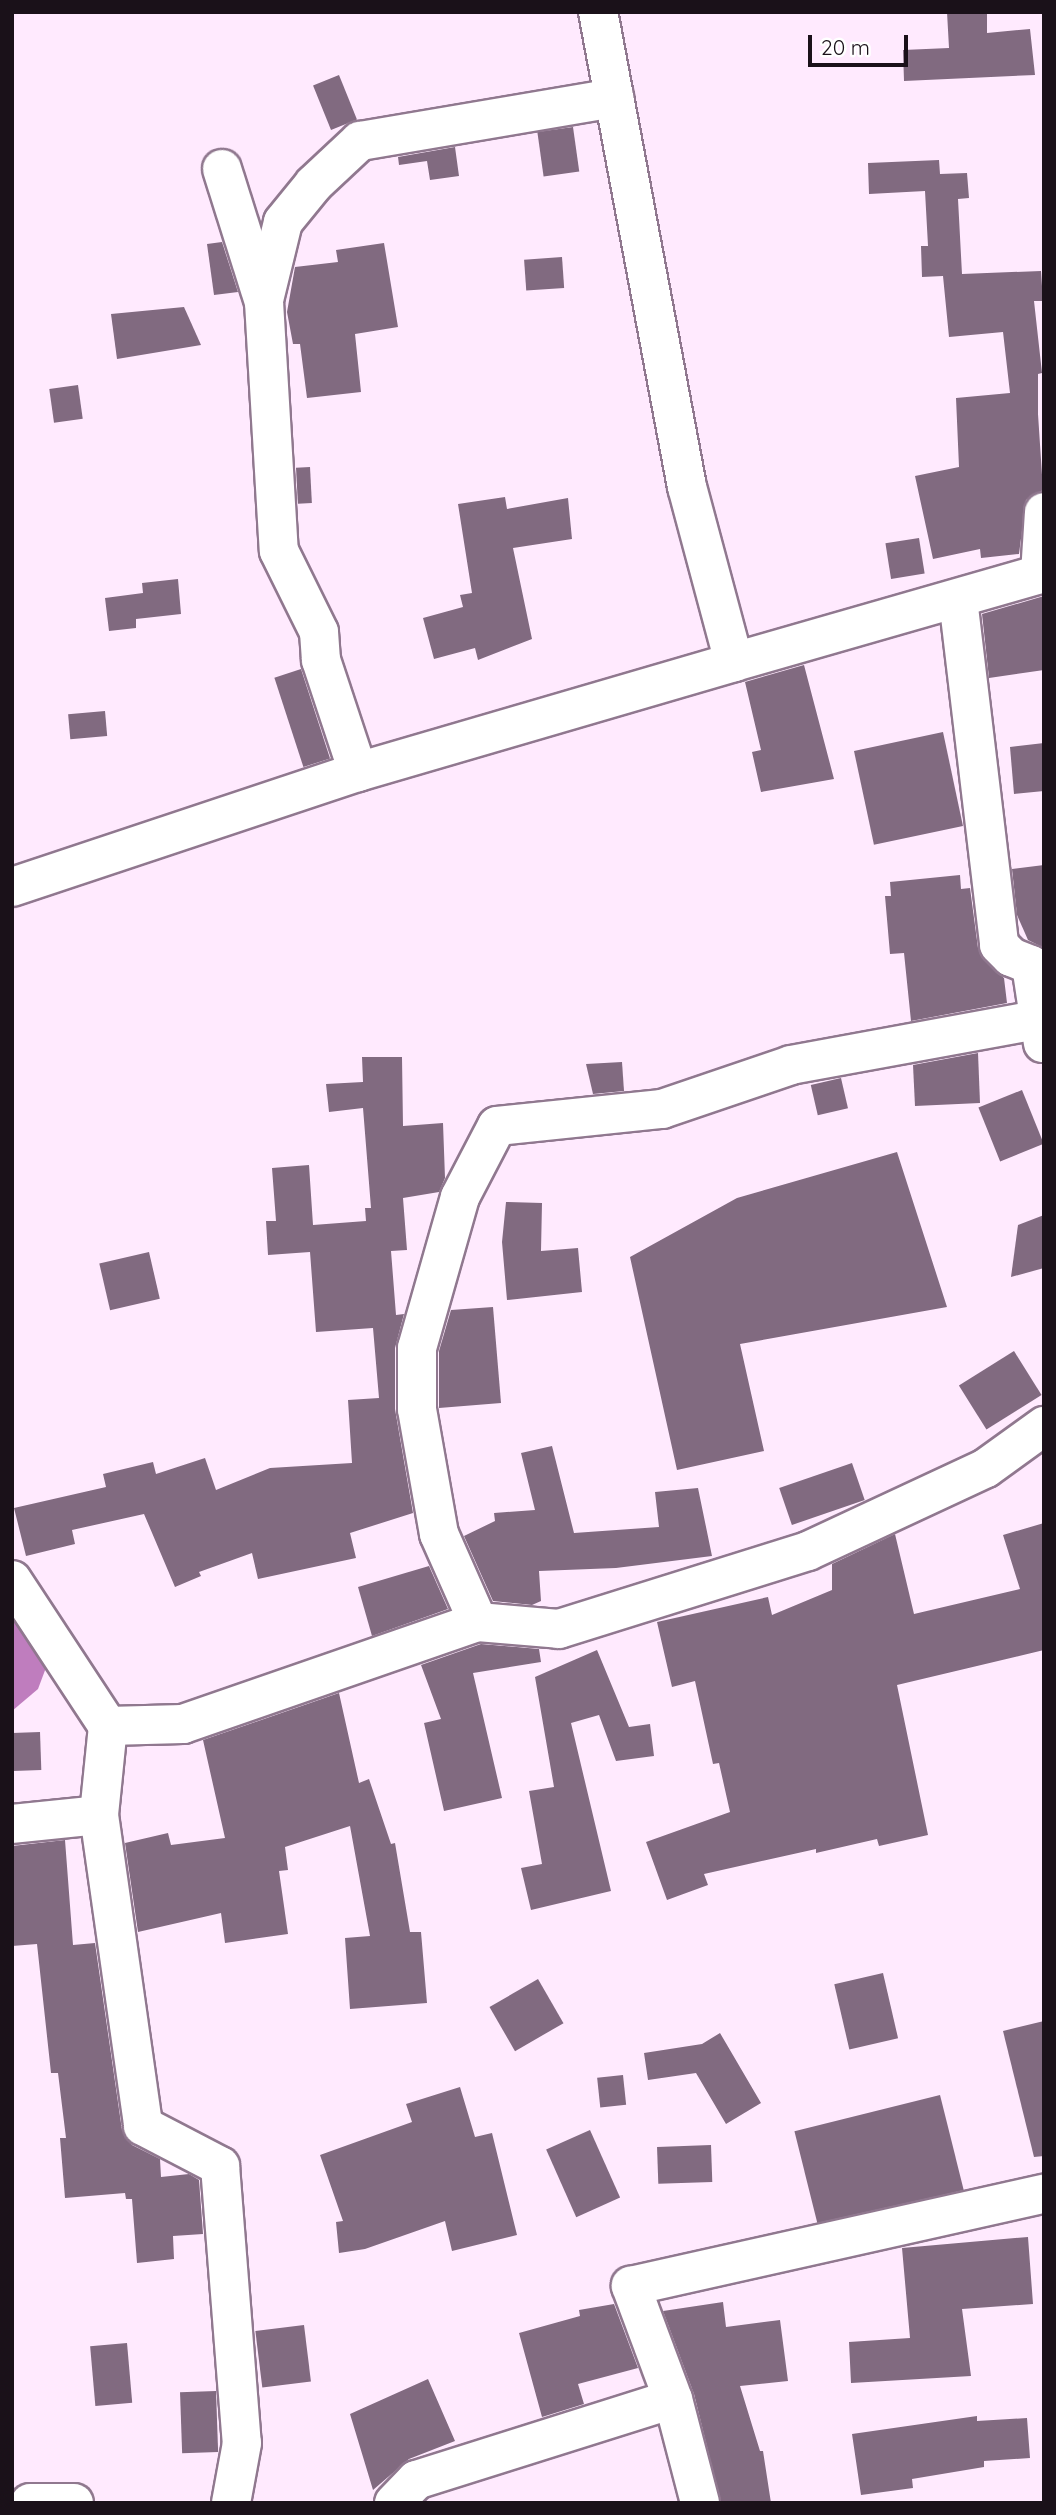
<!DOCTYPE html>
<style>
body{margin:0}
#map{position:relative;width:1056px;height:2515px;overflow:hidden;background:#ffeafe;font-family:Quicksand,sans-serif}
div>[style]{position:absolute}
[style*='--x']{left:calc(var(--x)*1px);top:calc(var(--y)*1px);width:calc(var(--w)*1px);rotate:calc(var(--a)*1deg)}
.water>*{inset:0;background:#bf7dbe}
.building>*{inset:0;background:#816a80;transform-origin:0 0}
.roads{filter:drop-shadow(2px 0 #90788f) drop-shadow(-2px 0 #90788f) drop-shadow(0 2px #90788f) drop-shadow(0 -2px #90788f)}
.street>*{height:38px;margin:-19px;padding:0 19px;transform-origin:19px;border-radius:19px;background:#fff}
span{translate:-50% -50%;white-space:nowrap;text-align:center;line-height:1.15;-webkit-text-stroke:7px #fff;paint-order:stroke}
.frame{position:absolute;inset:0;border:14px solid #1a1119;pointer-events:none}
.scale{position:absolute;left:808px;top:35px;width:100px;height:32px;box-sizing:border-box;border:4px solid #1a1119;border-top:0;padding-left:9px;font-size:21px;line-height:24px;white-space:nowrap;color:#1a1119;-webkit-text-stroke:5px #fff;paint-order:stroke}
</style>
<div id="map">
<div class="water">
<div style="clip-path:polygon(12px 1618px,31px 1631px,47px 1665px,38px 1689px,12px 1711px)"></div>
</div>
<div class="building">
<div style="clip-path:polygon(947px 12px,987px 12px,987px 33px,1030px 29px,1035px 75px,904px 81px,903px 50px,949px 48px)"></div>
<div style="left:339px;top:75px;width:48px;height:28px;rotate:68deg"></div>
<div style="left:573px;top:127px;width:45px;height:36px;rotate:82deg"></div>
<div style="clip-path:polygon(455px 147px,459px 176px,430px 180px,427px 161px,399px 165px,398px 157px)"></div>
<div style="clip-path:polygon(939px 160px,940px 174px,967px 173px,969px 198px,958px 199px,962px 274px,1041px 271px,1043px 301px,1034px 301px,1042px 373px,1038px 374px,1038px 414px,1043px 490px,1026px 500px,1019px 554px,981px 558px,980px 549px,933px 559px,915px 476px,959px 467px,956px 398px,1010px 393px,1003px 332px,949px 337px,943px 276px,922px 277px,921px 246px,928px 246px,925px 191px,869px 194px,868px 163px)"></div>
<div style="clip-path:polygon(222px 242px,238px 292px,214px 295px,207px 244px)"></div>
<div style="clip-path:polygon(384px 243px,398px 327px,355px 334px,361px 392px,307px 398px,300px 344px,293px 344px,287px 312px,295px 267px,338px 262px,336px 250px)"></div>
<div style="left:562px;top:257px;width:31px;height:38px;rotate:86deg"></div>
<div style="clip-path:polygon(184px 307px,201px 345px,117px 359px,111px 314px)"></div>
<div style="left:78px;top:385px;width:34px;height:29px;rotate:82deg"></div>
<div style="left:310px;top:467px;width:36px;height:14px;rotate:87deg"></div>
<div style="clip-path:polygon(505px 497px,507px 509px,568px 498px,572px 539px,513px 548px,532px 639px,478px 660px,475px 648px,434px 659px,423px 618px,463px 607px,460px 595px,472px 593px,458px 504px)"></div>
<div style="left:919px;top:538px;width:36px;height:34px;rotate:81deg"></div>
<div style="clip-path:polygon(178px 579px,181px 614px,136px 619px,136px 628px,109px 631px,105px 598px,143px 593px,142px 583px)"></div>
<div style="clip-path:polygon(1044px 596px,1044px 670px,989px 678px,982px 614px)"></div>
<div style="clip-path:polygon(804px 665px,834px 779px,761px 792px,752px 752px,761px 750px,745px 682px)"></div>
<div style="left:301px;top:669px;width:94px;height:28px;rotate:72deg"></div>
<div style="left:105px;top:711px;width:25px;height:37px;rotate:85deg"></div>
<div style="left:943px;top:732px;width:96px;height:91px;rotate:78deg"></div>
<div style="clip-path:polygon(1044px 743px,1044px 791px,1014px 794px,1010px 747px)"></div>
<div style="clip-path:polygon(1044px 865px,1044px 948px,1028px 940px,1017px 915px,1012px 869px)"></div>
<div style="clip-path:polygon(960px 875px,961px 889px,970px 888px,978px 948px,984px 960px,1004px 978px,1007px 1003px,911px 1021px,904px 953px,890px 954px,885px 896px,891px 896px,890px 882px)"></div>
<div style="clip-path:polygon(978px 1053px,980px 1103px,915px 1106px,913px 1065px)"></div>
<div style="clip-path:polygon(362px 1057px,402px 1057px,403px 1126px,443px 1123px,445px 1178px,439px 1192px,403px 1198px,407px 1250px,391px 1251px,396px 1315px,404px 1314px,395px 1348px,395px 1409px,413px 1513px,350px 1533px,356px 1558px,258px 1579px,252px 1553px,199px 1572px,201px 1576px,175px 1587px,144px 1514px,72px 1530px,75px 1544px,26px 1556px,14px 1508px,106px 1487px,103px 1474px,153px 1462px,156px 1474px,205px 1458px,216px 1490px,270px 1468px,352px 1463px,348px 1400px,379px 1398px,373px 1328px,316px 1332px,310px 1252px,268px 1255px,266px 1221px,276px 1221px,272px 1168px,309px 1165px,313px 1225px,366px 1221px,365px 1208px,371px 1208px,363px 1108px,329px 1112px,326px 1084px,363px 1082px)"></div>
<div style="clip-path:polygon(622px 1062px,624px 1091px,593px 1094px,586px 1064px)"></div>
<div style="left:841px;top:1078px;width:31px;height:31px;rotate:77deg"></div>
<div style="left:1022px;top:1090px;width:58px;height:47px;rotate:68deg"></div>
<div style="clip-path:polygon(897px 1152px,947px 1307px,740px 1344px,764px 1451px,677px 1470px,630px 1257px,737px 1198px)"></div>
<div style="clip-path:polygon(506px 1202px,542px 1203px,541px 1251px,578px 1248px,582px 1292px,507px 1300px,502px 1242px)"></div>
<div style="clip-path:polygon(1044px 1215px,1044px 1268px,1011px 1277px,1018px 1225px)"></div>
<div style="left:149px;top:1252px;width:48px;height:51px;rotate:77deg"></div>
<div style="clip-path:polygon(493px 1307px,501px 1403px,439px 1408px,439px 1351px,451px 1310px)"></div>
<div style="left:1014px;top:1351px;width:52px;height:65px;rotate:58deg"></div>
<div style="clip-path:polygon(552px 1446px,574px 1533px,659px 1527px,655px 1492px,698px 1488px,712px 1556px,616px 1568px,539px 1571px,541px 1601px,532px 1605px,493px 1601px,464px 1536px,495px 1521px,494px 1513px,535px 1510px,521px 1453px)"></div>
<div style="left:852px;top:1463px;width:39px;height:77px;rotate:71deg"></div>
<div style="clip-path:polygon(1044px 1523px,1044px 1650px,897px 1685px,928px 1835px,879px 1846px,877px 1839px,816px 1853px,816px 1849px,704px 1874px,708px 1885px,667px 1900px,646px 1842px,730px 1812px,719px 1763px,713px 1764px,695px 1681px,672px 1687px,657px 1622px,768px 1597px,772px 1615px,832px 1590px,832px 1564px,895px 1534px,914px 1614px,1020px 1589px,1003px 1535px)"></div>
<div style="clip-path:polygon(429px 1566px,448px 1609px,372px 1636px,358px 1587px)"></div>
<div style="clip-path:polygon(481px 1644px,539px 1649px,541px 1662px,473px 1673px,502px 1798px,444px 1811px,424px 1723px,441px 1719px,421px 1665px)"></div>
<div style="clip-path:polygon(597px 1650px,629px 1727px,650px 1724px,654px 1756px,616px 1761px,599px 1715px,571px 1723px,611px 1891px,531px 1910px,521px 1868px,542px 1864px,529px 1791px,554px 1787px,535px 1677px)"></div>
<div style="clip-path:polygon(339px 1693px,359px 1783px,369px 1779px,391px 1844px,395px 1843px,410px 1932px,421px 1932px,427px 2003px,350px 2009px,345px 1938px,370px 1936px,350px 1826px,285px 1847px,288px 1870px,279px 1871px,288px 1934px,225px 1943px,221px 1913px,138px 1932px,125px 1843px,168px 1833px,171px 1845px,225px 1838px,203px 1740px)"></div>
<div style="left:40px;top:1732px;width:38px;height:28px;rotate:88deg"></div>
<div style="clip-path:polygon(65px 1840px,73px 1945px,95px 1943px,122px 2130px,132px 2145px,160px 2159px,161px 2177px,189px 2174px,199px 2180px,203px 2234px,173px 2236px,174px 2259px,137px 2263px,132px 2199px,126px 2199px,125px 2193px,65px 2198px,60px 2138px,66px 2138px,58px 2073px,51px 2073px,37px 1944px,12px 1946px,12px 1846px)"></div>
<div style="left:883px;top:1973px;width:67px;height:50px;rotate:77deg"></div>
<div style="left:538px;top:1979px;width:51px;height:56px;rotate:60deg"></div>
<div style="clip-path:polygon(1044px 2021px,1044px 2156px,1034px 2157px,1003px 2031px)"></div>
<div style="clip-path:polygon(720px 2033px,761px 2103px,726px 2124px,696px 2073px,648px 2080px,644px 2053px,702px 2044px)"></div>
<div style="left:623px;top:2075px;width:30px;height:26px;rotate:84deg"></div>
<div style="clip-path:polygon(460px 2087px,475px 2137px,492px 2133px,517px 2235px,452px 2251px,445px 2221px,365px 2249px,339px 2253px,336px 2222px,343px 2221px,320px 2155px,412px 2122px,406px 2104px)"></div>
<div style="left:940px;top:2095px;width:98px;height:150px;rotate:76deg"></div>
<div style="left:590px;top:2130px;width:74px;height:48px;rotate:66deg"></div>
<div style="left:711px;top:2145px;width:37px;height:54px;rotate:88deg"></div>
<div style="clip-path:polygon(1028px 2237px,1033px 2304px,962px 2309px,971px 2376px,851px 2383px,849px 2342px,910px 2338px,902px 2248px)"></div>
<div style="clip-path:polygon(723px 2302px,726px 2327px,780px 2320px,788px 2381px,740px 2386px,760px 2451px,763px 2451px,771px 2503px,721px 2503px,694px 2394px,663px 2311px)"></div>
<div style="clip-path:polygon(614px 2304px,638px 2368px,578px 2384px,584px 2404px,542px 2417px,519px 2333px,580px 2316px,579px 2310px)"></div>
<div style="left:304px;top:2325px;width:57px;height:49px;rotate:83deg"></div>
<div style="left:127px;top:2343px;width:60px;height:37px;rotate:85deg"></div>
<div style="clip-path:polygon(428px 2379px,455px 2441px,409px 2459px,373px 2490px,350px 2414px)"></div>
<div style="left:216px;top:2391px;width:61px;height:36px;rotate:88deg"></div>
<div style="clip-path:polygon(977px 2416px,977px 2421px,1027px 2418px,1030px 2458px,984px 2461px,984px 2467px,912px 2479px,913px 2488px,861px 2495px,852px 2434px)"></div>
</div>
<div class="roads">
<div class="street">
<div style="--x:222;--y:169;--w:139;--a:72.5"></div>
<div style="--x:264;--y:302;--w:249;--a:86.6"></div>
<div style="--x:279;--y:551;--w:90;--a:63.7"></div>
<div style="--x:319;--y:632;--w:28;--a:86"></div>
<div style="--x:321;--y:660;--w:118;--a:71.7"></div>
<div style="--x:264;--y:300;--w:80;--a:-76.3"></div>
<div style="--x:283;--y:222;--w:49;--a:-50.8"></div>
<div style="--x:314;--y:184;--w:63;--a:-43.1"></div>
<div style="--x:360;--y:141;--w:258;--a:-9.6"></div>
<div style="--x:958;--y:599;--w:348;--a:83.2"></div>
<div style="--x:999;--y:945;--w:17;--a:45"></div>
<div style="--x:1011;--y:957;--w:22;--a:22"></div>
<div style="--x:1031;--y:965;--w:79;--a:81.3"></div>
<div style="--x:734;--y:662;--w:318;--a:-16"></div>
<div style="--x:1040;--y:574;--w:62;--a:-86.3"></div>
<div style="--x:12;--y:887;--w:365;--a:-18.4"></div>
<div style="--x:358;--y:772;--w:392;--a:-16.3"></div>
<div style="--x:734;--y:662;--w:181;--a:-105"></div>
<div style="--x:687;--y:487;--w:483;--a:-100.6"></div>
<div style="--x:12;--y:1580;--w:175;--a:56.7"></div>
<div style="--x:108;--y:1726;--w:89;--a:95.8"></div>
<div style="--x:99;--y:1815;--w:314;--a:81.9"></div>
<div style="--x:143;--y:2126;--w:87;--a:27.5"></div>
<div style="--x:220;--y:2166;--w:278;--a:85.5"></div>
<div style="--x:242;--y:2443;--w:61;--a:100.4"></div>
<div style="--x:478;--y:1622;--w:96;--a:-113.9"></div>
<div style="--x:439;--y:1534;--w:127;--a:-100"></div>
<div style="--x:417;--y:1409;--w:61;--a:-90"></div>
<div style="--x:417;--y:1348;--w:157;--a:-74.1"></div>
<div style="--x:460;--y:1197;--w:80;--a:-62.5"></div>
<div style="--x:497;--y:1126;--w:166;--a:-5.9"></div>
<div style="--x:662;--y:1109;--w:136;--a:-18.8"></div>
<div style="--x:791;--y:1065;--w:250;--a:-10.4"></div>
<div style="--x:108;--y:1726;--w:75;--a:-1.5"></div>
<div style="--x:183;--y:1724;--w:312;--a:-19.1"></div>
<div style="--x:478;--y:1622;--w:81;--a:4.9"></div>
<div style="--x:559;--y:1629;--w:261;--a:-17.4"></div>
<div style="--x:808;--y:1551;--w:196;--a:-25"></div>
<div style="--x:986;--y:1468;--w:72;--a:-35.9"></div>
<div style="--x:12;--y:1824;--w:87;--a:-5.9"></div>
<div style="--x:673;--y:2399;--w:121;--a:-110.4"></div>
<div style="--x:631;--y:2286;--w:423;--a:-12.6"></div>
<div style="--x:30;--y:2503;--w:44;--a:0"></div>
<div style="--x:394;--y:2503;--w:32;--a:-46"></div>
<div style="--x:416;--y:2480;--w:269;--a:-17.5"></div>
<div style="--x:673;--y:2399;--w:107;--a:75.4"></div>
</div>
</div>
<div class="frame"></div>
<div class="scale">20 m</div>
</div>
